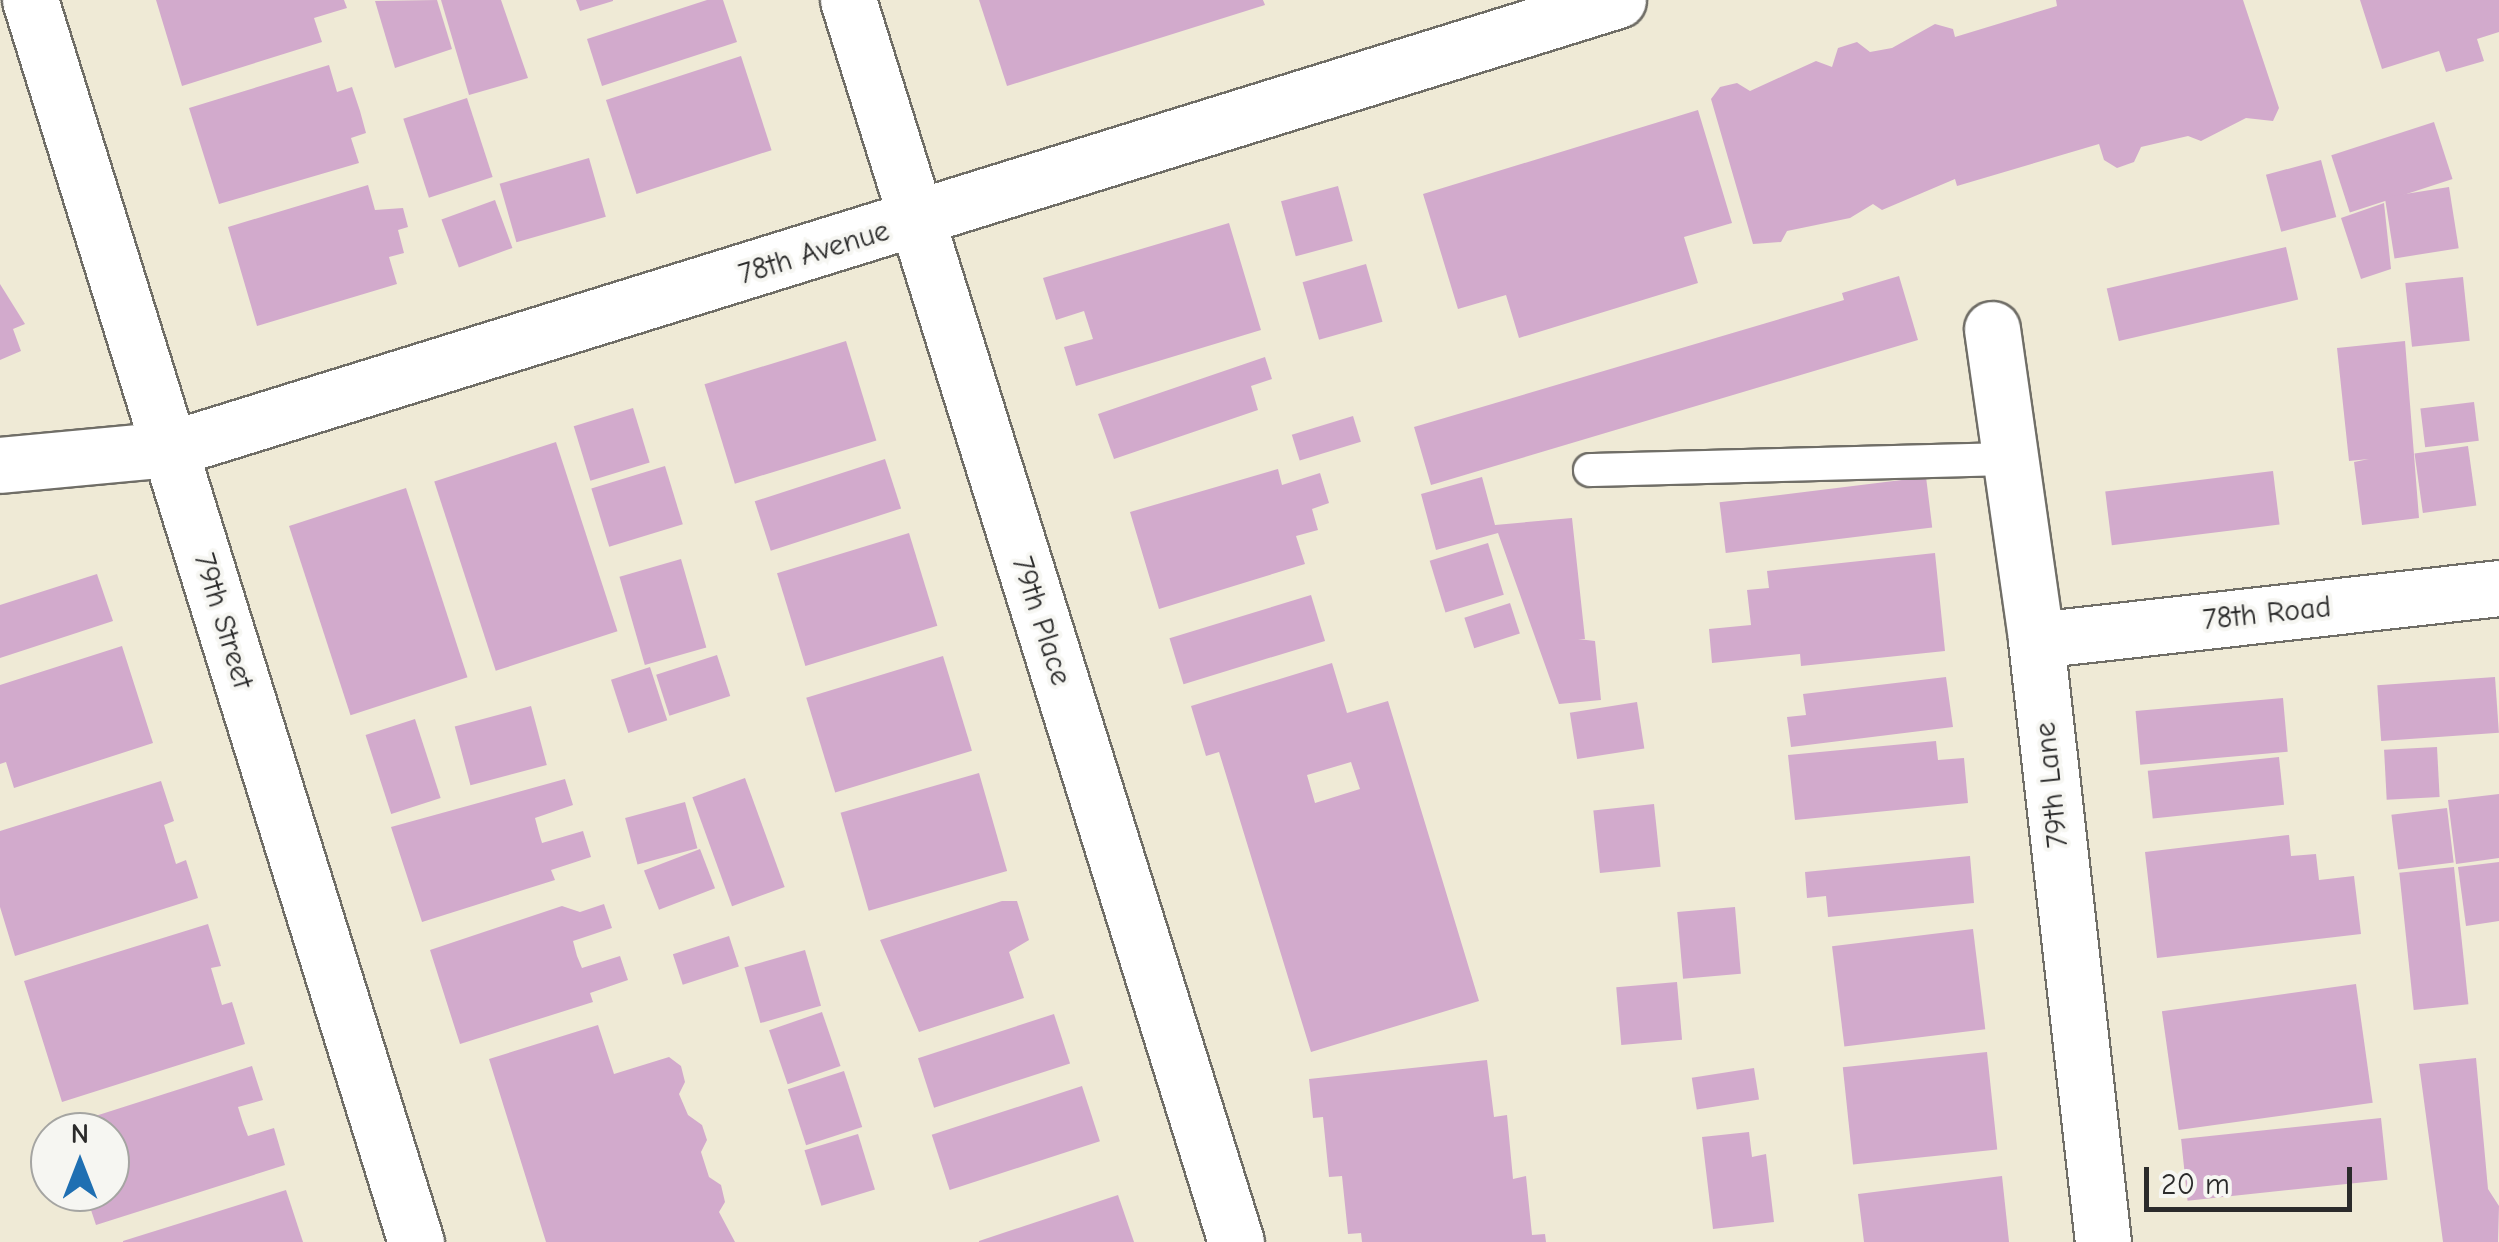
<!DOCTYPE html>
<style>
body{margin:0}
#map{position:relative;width:2499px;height:1242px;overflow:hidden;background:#efead6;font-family:"Comic Neue",sans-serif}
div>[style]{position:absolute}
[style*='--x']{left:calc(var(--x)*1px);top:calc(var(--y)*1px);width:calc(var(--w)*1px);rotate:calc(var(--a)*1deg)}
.building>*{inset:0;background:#d2aacc;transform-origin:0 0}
.roads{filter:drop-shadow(2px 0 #706e67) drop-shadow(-2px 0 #706e67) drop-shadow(0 2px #706e67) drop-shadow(0 -2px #706e67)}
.lane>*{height:32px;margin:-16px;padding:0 16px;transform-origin:16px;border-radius:16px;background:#fff}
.street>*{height:55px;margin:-27.5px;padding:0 27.5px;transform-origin:27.5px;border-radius:27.5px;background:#fff}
span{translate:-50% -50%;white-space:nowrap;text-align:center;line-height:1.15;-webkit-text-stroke:8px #f6f6f2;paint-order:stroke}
.street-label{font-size:30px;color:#2b2b2b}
.north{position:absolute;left:30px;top:1112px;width:100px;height:100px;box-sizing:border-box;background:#f6f6f2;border:2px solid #a5a5a2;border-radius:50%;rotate:0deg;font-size:28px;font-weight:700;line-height:40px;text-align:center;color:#2b2b2b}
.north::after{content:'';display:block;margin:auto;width:35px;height:45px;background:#1f6fb2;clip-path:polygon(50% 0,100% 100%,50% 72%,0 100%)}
.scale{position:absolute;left:2144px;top:1167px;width:208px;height:45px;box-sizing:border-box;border:5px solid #2b2b2b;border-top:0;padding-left:12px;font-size:30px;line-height:35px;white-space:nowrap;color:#2b2b2b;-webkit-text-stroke:8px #f6f6f2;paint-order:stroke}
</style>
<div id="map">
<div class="building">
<div style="clip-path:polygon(156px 0,344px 0,347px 8px,314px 18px,322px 42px,182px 86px)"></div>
<div style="clip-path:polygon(437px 0,452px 49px,395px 68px,375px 1px)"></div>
<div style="clip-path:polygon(441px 0,501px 0,528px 78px,469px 95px)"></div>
<div style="clip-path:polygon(576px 0,613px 0,613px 1px,580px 11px)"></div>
<div style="clip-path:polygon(707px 0,723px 0,737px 42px,602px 86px,587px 39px)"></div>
<div style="clip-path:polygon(979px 0,1263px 0,1265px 5px,1007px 86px)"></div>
<div style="clip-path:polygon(2056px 0,2243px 0,2279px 108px,2273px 121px,2246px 118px,2201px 141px,2188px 136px,2141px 147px,2134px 162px,2117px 168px,2104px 160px,2099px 144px,1957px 186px,1955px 179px,1882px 210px,1873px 204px,1850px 218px,1787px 231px,1781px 242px,1753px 244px,1711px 99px,1720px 87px,1737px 83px,1750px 91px,1816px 61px,1832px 67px,1838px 48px,1857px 42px,1870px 52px,1892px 48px,1935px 24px,1953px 29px,1955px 37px,2057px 6px)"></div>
<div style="clip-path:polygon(2360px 0,2499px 0,2499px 32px,2477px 39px,2484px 61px,2446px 72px,2439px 51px,2382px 69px)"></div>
<div style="left:741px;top:56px;width:99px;height:142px;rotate:72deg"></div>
<div style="clip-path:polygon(329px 65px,337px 92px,352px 87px,360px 111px,366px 133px,351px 138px,359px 163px,219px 204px,189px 108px)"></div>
<div style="left:467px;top:98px;width:83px;height:67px;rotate:72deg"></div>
<div style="clip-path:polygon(1698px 110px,1732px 223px,1684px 237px,1698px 283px,1519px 338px,1506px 295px,1458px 309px,1423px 194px)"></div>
<div style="left:2434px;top:122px;width:60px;height:108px;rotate:72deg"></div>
<div style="left:589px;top:158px;width:61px;height:93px;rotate:74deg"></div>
<div style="left:2321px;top:160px;width:59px;height:57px;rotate:75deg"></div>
<div style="clip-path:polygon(368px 185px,375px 210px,403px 208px,408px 227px,398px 230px,404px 253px,389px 257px,397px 284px,257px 326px,228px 227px)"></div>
<div style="left:1338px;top:186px;width:57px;height:59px;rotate:75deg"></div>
<div style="left:2449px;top:187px;width:62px;height:65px;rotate:81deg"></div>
<div style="left:495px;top:200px;width:51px;height:57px;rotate:70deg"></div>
<div style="clip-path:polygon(2384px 203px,2391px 269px,2361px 279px,2341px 218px)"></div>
<div style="clip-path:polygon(1229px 223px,1261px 330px,1076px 386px,1064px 347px,1093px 339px,1084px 311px,1056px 320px,1043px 278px)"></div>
<div style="left:2286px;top:247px;width:54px;height:184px;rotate:77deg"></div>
<div style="left:1366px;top:264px;width:60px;height:66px;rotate:74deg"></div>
<div style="clip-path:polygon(1899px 276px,1918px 340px,1431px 485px,1414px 427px,1844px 300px,1842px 293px)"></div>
<div style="left:2463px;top:277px;width:64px;height:58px;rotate:84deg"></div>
<div style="clip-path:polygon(0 284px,25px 324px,13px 329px,21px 351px,0 360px)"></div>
<div style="left:846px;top:341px;width:104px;height:148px;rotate:73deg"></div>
<div style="clip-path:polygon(2405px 341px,2419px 518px,2362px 525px,2354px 462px,2369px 459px,2349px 461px,2337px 348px)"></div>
<div style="clip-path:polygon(1265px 357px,1272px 379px,1251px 386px,1258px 410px,1114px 459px,1098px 414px)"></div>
<div style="left:2474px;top:402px;width:39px;height:54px;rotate:83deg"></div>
<div style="left:633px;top:408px;width:57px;height:62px;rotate:73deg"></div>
<div style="left:1353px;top:416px;width:27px;height:64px;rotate:73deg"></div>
<div style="left:556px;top:442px;width:199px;height:128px;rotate:72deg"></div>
<div style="left:2468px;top:446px;width:60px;height:54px;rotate:82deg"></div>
<div style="left:885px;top:459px;width:52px;height:137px;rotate:72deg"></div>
<div style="left:665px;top:466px;width:61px;height:77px;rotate:73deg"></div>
<div style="clip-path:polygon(1278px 469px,1282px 485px,1320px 473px,1329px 503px,1312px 509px,1318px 530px,1296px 536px,1305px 564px,1159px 609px,1130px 512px)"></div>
<div style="left:2273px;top:471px;width:54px;height:169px;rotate:83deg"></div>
<div style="clip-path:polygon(1482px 477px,1495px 525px,1572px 518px,1585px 639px,1578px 639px,1595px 641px,1601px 700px,1559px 704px,1498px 533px,1436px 550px,1421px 494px)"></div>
<div style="left:1926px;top:477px;width:51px;height:208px;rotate:83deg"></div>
<div style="left:406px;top:488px;width:199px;height:123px;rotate:72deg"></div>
<div style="left:909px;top:533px;width:97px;height:138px;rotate:73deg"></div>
<div style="left:1488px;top:543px;width:54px;height:61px;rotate:73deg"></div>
<div style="clip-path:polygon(1935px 553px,1945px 651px,1801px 666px,1800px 654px,1712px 663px,1709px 629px,1751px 625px,1747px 590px,1769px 588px,1767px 571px)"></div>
<div style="left:681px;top:559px;width:92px;height:64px;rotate:74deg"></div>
<div style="clip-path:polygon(97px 574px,113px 621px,0 658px,0 605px)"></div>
<div style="left:1311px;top:595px;width:48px;height:148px;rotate:73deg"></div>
<div style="left:1510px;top:603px;width:32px;height:48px;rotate:72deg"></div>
<div style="clip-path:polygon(122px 646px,153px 743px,14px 788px,6px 762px,0 764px,0 685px)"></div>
<div style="left:717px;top:655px;width:43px;height:64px;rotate:72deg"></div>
<div style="left:943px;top:656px;width:99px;height:143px;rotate:73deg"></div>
<div style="clip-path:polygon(evenodd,1332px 663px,1347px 713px,1388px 701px,1479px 1001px,1311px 1052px,1219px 752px,1206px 756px,1191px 706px,1332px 663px,1351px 762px,1360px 789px,1315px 803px,1307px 775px,1351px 762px)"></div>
<div style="left:650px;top:667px;width:56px;height:41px;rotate:72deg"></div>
<div style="clip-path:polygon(1946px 677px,1953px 727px,1791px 747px,1787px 717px,1806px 715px,1803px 694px)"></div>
<div style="left:2495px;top:677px;width:56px;height:118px;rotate:86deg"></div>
<div style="left:2283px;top:698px;width:54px;height:148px;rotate:85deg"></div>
<div style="left:1637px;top:702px;width:47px;height:68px;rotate:81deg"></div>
<div style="left:531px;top:706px;width:61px;height:79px;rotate:75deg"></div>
<div style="left:415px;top:719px;width:83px;height:52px;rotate:72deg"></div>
<div style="clip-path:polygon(1936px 741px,1938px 760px,1964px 758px,1968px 803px,1795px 820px,1788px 755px)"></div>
<div style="left:2437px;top:747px;width:50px;height:53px;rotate:87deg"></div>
<div style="left:2279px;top:757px;width:48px;height:132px;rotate:84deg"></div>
<div style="left:979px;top:773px;width:102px;height:144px;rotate:74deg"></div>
<div style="left:745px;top:778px;width:116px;height:56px;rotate:70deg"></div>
<div style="clip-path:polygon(565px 779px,573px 805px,535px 818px,539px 833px,542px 843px,583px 831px,591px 857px,551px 870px,555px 880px,422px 922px,391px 827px)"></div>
<div style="clip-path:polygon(161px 781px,174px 821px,164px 825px,176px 864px,186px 860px,198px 898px,15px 956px,0 907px,0 831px)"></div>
<div style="clip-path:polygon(2499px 794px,2499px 858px,2456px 864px,2448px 800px)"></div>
<div style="left:685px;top:802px;width:48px;height:62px;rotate:75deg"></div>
<div style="left:1654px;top:804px;width:63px;height:61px;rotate:84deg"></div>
<div style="left:2447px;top:808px;width:55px;height:56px;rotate:83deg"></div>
<div style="clip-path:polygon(2289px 835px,2291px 856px,2316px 854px,2319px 880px,2354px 876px,2361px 934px,2157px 958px,2145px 852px)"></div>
<div style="left:700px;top:849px;width:42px;height:60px;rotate:69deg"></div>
<div style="clip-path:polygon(1970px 856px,1974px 903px,1828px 917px,1826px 896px,1807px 898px,1805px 872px)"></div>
<div style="clip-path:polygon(2499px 862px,2499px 921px,2466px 926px,2458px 867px)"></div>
<div style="left:2454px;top:867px;width:138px;height:55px;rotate:84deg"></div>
<div style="clip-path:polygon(1002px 901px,1017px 901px,1029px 940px,1009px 952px,1024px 998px,919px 1032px,880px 940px)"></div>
<div style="clip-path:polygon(604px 904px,612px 928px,573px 941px,577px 956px,582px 968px,620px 956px,628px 980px,590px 993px,593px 1002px,460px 1044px,430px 950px,562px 906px,580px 912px)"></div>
<div style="left:1735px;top:907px;width:67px;height:58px;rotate:85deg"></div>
<div style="clip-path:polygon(208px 924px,221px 966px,211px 968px,222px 1005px,232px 1002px,245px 1044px,62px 1102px,24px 981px)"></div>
<div style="left:1973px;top:929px;width:101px;height:142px;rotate:83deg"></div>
<div style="left:729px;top:936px;width:32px;height:59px;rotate:72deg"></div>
<div style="left:805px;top:950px;width:58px;height:63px;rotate:74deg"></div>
<div style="left:1677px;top:982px;width:58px;height:61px;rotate:85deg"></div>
<div style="left:2356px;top:984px;width:120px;height:196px;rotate:82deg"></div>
<div style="left:822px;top:1012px;width:57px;height:56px;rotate:71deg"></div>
<div style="left:1054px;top:1014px;width:52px;height:143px;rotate:72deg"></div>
<div style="clip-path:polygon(598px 1025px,614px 1074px,669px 1057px,681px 1066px,685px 1082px,679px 1094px,688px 1115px,702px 1125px,707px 1140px,701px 1152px,709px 1177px,721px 1185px,725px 1202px,719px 1212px,735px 1242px,546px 1242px,489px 1059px)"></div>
<div style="left:1987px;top:1052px;width:98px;height:145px;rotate:84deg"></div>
<div style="clip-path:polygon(2476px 1058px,2488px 1189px,2499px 1206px,2498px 1242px,2443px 1242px,2419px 1064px)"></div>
<div style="clip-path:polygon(1487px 1060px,1494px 1117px,1507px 1115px,1513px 1179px,1526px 1176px,1532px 1235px,1545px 1234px,1546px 1242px,1362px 1242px,1361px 1233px,1348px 1234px,1342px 1176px,1329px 1177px,1323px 1117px,1313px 1118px,1309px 1079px)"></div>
<div style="clip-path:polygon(252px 1066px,263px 1100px,238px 1107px,243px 1123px,248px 1136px,274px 1128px,285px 1165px,96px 1225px,85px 1192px,110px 1192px,110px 1132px,66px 1132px,64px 1126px)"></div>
<div style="left:1754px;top:1068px;width:32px;height:63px;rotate:81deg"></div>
<div style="left:844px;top:1071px;width:59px;height:59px;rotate:72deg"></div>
<div style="left:1082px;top:1086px;width:58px;height:158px;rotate:72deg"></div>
<div style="left:2381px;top:1118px;width:62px;height:201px;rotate:84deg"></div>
<div style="clip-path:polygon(1749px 1132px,1752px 1157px,1766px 1154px,1774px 1222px,1713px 1229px,1702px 1137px)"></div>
<div style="left:858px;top:1134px;width:58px;height:56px;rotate:73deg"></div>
<div style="clip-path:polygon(2002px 1176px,2009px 1242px,1864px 1242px,1858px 1194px)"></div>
<div style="clip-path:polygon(286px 1190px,303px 1242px,123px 1242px,123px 1241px)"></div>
<div style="clip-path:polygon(1118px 1195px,1134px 1242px,979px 1242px,979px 1241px)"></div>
</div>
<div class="roads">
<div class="lane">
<div style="--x:1590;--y:470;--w:420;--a:-1.5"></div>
</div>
<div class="street">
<div style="--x:30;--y:0;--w:1301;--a:72.74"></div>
<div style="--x:848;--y:0;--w:1301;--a:72.65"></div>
<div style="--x:1992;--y:329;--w:314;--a:81.9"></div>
<div style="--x:2036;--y:640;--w:606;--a:83.65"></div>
<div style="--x:0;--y:465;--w:171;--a:-5.4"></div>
<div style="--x:170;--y:449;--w:1516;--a:-17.23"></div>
<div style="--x:2036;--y:640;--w:466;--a:-6.4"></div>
</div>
</div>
<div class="street-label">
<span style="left:814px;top:253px;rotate:-17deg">78th Avenue</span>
<span style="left:2267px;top:614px;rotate:-6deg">78th Road</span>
<span style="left:223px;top:621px;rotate:73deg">79th Street</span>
<span style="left:1041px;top:621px;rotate:72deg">79th Place</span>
<span style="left:2052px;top:785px;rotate:-96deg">79th Lane</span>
</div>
<div class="north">N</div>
<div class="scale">20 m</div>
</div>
